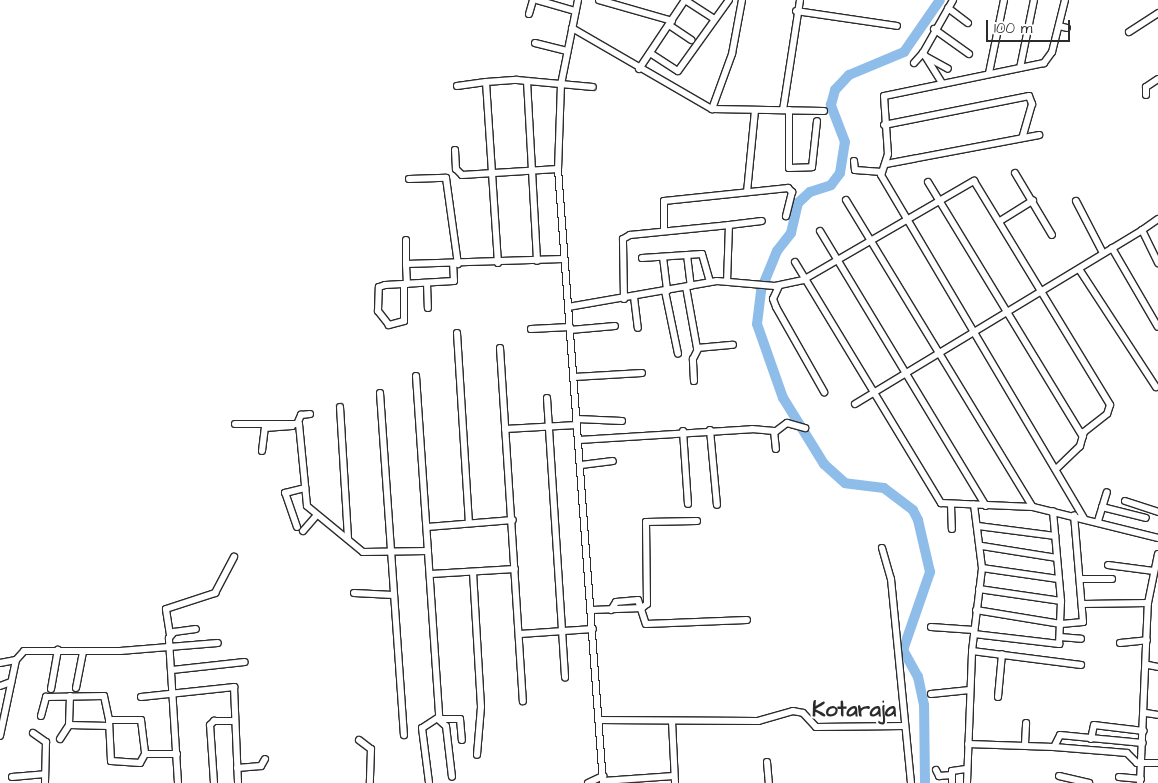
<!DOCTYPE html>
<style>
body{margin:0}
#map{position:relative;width:1158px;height:783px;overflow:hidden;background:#fff;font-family:"Architects Daughter",sans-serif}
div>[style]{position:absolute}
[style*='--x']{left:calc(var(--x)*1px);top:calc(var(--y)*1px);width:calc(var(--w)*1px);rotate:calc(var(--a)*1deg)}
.river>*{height:10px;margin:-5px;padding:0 5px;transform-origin:5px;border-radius:5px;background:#8fbde9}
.roads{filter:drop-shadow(1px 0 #2b2b2b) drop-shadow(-1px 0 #2b2b2b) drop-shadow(0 1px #2b2b2b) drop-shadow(0 -1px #2b2b2b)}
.minor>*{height:6px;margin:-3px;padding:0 3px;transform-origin:3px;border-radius:3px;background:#fff}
span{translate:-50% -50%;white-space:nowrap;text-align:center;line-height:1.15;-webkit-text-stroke:4px #fff;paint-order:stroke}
.district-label{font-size:22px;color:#2b2b2b;font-weight:700}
.scale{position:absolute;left:986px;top:20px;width:84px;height:22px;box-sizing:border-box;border:2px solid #2b2b2b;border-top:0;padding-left:6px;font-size:15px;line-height:18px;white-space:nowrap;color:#2b2b2b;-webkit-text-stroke:4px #fff;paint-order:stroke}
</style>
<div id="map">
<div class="river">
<div style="--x:925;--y:783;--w:78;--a:-90.7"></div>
<div style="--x:924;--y:705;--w:29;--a:-102"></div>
<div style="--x:918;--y:677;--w:31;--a:-119"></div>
<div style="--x:903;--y:650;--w:83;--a:-70.9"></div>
<div style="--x:930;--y:572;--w:53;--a:-103"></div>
<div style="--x:918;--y:520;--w:11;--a:-117"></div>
<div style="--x:913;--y:510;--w:36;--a:-143"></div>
<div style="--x:884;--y:488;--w:39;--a:-173"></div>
<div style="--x:845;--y:483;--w:28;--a:-138"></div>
<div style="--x:824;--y:464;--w:78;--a:-121.8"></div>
<div style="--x:783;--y:398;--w:78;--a:-109.4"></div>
<div style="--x:757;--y:324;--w:34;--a:-83"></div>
<div style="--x:761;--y:290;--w:42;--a:-67.7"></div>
<div style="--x:777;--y:251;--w:23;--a:-52"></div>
<div style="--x:791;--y:233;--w:31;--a:-77"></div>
<div style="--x:798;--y:203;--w:16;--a:-43"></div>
<div style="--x:810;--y:192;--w:22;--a:-18"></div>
<div style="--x:831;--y:185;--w:15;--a:-53"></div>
<div style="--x:840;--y:173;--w:31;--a:-81"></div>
<div style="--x:845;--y:142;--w:40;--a:-111"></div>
<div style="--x:831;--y:105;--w:16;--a:-75"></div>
<div style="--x:835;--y:90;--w:21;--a:-47"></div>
<div style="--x:849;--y:75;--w:60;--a:-22.7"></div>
<div style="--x:904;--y:52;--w:63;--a:-55.3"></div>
</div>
<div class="roads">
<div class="minor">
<div style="--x:537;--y:0;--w:40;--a:16"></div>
<div style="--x:578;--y:0;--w:86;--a:101.4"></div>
<div style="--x:561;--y:84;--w:85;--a:92"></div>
<div style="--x:558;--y:169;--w:616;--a:85.81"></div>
<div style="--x:599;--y:0;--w:76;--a:16"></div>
<div style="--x:685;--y:0;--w:35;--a:33"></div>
<div style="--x:1065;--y:0;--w:54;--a:104"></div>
<div style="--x:1052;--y:52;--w:14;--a:126"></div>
<div style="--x:1044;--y:63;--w:163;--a:168.3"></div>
<div style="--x:884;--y:96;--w:58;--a:86.1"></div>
<div style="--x:888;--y:154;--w:22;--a:108"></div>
<div style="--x:881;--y:175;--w:399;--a:59.4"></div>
<div style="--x:948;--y:8;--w:25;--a:37"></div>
<div style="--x:796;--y:11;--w:102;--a:8.4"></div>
<div style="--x:529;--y:14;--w:15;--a:-74"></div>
<div style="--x:669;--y:25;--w:27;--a:34"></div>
<div style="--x:1059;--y:26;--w:8;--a:14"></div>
<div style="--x:572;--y:28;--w:162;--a:30.1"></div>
<div style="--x:712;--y:109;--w:112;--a:1"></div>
<div style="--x:934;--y:29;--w:43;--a:35.5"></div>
<div style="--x:1129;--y:32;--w:35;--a:-33"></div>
<div style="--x:535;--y:43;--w:33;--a:14"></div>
<div style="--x:650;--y:53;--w:33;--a:33"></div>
<div style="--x:678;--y:71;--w:87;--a:-54.3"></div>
<div style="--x:925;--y:56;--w:26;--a:29"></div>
<div style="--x:914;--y:63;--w:13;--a:-48"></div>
<div style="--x:1020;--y:68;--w:69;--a:-78.4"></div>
<div style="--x:639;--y:69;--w:83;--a:-56.3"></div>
<div style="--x:989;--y:73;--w:75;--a:-78.4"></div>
<div style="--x:527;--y:81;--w:180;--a:86.8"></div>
<div style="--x:942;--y:83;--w:36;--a:-122"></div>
<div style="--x:923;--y:53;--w:61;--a:-60.5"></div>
<div style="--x:457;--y:86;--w:29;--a:-8"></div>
<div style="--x:1146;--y:95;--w:8;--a:-90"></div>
<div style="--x:1146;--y:87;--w:14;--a:-34"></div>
<div style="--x:712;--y:109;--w:59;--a:-70"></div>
<div style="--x:732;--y:54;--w:55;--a:-79.5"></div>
<div style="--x:783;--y:110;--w:111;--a:-81.2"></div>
<div style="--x:789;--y:110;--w:58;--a:90"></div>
<div style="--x:789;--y:168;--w:23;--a:-2"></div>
<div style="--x:812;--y:167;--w:46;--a:-83.8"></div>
<div style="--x:884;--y:125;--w:148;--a:-11.3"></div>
<div style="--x:1029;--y:96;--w:9;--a:69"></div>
<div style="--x:1032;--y:104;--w:35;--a:106"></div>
<div style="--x:455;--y:150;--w:19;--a:87"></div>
<div style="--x:456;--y:169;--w:8;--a:45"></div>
<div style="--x:462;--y:175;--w:96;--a:-3.6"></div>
<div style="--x:854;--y:161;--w:9;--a:84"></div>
<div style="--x:855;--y:170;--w:27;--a:4"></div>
<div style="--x:886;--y:164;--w:156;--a:-10.7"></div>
<div style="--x:1015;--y:173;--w:72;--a:59.2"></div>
<div style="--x:409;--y:179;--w:37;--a:-2"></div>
<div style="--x:446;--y:178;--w:87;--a:82.1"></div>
<div style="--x:928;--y:182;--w:298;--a:58.7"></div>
<div style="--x:747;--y:192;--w:81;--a:-84.4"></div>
<div style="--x:846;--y:200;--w:359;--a:58.7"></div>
<div style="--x:1076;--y:201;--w:59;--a:62.6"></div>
<div style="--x:1158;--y:219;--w:19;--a:145"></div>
<div style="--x:1142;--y:230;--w:37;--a:64"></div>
<div style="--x:1000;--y:221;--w:39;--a:-32"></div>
<div style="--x:729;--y:225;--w:33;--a:-7"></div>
<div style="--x:664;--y:231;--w:30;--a:-90"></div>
<div style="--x:664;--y:201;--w:125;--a:-6"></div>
<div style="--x:788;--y:188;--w:6;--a:45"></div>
<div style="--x:792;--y:192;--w:25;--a:104"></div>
<div style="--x:820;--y:231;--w:321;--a:58.9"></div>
<div style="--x:406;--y:240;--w:24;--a:90"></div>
<div style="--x:1112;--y:248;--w:91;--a:59.8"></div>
<div style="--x:687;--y:255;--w:31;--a:83"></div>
<div style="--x:663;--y:257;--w:34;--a:83"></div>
<div style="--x:642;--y:258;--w:60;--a:-3.8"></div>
<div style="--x:702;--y:254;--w:29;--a:74"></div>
<div style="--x:795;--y:262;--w:282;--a:58.8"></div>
<div style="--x:941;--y:503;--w:92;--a:2.5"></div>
<div style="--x:1033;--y:507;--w:129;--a:13.9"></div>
<div style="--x:498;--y:263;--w:181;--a:-93.8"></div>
<div style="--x:486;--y:82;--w:31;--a:-4"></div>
<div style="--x:517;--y:80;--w:76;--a:5.3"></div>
<div style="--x:1079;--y:269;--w:141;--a:56.9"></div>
<div style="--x:427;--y:283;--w:25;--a:88"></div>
<div style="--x:404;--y:284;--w:37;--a:90"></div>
<div style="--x:404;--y:321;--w:16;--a:165"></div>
<div style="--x:389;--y:325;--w:18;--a:-128"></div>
<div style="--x:378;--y:311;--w:24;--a:-88"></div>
<div style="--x:379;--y:287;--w:6;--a:-18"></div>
<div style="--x:385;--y:285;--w:69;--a:-3.3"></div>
<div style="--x:454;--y:281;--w:17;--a:-93"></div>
<div style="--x:407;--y:284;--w:20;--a:-93"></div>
<div style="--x:406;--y:264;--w:157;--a:-1.8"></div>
<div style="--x:779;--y:286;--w:14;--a:115"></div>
<div style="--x:773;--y:299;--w:9;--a:69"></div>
<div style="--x:776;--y:307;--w:98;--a:60.5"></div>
<div style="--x:686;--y:287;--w:62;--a:79.8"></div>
<div style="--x:697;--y:348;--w:36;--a:-5"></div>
<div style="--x:665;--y:291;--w:64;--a:78.3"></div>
<div style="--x:634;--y:297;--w:31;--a:83"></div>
<div style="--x:624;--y:299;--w:60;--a:-91"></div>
<div style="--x:623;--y:239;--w:8;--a:-30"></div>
<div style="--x:630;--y:235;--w:100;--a:-5.8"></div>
<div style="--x:729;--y:225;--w:56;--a:92"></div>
<div style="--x:568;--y:307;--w:151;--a:-9.9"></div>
<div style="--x:717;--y:281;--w:58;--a:4.9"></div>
<div style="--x:775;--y:286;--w:29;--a:-12"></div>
<div style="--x:803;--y:280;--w:198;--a:-30.1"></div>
<div style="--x:974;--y:181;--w:262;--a:58.7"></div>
<div style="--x:1110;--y:405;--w:9;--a:108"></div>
<div style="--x:1107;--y:414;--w:29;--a:142"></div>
<div style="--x:1084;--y:432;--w:15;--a:106"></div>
<div style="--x:1080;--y:446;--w:33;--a:136"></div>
<div style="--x:531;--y:329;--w:39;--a:-3"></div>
<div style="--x:570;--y:330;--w:45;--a:-5.1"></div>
<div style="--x:457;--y:333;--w:190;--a:86.4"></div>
<div style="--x:500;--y:348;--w:354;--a:86.3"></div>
<div style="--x:416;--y:376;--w:342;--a:86.1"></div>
<div style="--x:439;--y:717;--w:20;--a:147"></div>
<div style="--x:422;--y:728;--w:55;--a:82.7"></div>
<div style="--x:574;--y:377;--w:68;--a:-3.4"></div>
<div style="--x:694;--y:381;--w:22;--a:-93"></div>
<div style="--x:693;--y:359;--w:11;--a:-63"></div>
<div style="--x:380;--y:393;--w:343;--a:86"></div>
<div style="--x:547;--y:398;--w:280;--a:86.3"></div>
<div style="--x:855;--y:404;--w:336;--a:-31.2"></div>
<div style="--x:340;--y:407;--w:132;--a:86.5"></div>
<div style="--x:577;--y:419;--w:45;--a:2.5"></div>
<div style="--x:298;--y:422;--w:8;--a:-67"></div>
<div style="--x:301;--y:415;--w:9;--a:-6"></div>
<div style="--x:235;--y:424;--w:64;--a:0"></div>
<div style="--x:299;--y:424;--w:82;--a:84.4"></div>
<div style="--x:307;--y:506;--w:72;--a:39.4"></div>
<div style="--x:363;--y:552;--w:65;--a:-0.9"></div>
<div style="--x:505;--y:429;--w:72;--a:-3.2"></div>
<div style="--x:710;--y:430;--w:75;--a:84.7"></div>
<div style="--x:683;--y:431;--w:73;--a:86.1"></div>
<div style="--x:775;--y:432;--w:15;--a:-37"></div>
<div style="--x:787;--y:423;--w:19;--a:16"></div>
<div style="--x:579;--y:440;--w:173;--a:-3.6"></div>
<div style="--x:752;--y:429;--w:22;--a:5"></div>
<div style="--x:774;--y:431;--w:18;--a:84"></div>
<div style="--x:262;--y:451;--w:23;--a:-83"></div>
<div style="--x:265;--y:428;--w:27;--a:-4"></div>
<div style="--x:581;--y:465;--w:32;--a:-7"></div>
<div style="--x:1125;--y:501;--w:35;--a:18"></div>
<div style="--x:951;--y:505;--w:24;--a:88"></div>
<div style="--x:1102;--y:507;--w:45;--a:14"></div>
<div style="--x:1098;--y:521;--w:30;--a:-73"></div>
<div style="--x:978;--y:526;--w:78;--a:7.4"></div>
<div style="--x:297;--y:527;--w:36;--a:-109"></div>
<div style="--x:285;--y:493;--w:21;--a:-14"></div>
<div style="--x:427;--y:527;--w:86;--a:-4.7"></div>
<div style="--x:303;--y:531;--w:20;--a:-49"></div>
<div style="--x:982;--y:546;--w:76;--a:9.1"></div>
<div style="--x:882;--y:548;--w:32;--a:74"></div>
<div style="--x:891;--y:579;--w:205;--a:84.4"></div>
<div style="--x:1108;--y:565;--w:46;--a:7.4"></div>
<div style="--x:982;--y:568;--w:77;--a:8.2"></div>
<div style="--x:473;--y:572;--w:135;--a:86.6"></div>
<div style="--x:481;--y:707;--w:48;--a:94.8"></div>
<div style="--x:431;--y:574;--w:84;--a:-3.4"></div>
<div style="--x:1080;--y:579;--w:32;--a:0"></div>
<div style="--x:979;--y:589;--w:83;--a:8.3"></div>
<div style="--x:354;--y:593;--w:39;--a:3"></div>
<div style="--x:1083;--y:604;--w:65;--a:-0.9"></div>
<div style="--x:592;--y:610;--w:50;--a:-2.3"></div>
<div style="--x:642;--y:608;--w:6;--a:-39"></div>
<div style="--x:647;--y:604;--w:82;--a:-90.7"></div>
<div style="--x:646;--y:522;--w:51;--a:-1.1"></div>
<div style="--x:611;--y:610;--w:9;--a:-58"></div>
<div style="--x:616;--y:602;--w:22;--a:-5"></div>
<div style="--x:638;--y:600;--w:25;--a:72"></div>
<div style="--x:646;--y:624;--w:101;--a:-2.3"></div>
<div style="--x:976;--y:610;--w:86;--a:9.4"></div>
<div style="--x:1061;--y:624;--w:22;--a:-5"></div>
<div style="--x:1083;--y:622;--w:107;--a:-94.8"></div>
<div style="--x:931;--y:627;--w:43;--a:4"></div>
<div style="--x:520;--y:634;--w:73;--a:-3.9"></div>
<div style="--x:974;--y:634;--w:86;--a:6.7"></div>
<div style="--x:1059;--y:644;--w:43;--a:-87.3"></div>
<div style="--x:1061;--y:601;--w:90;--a:-95.1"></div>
<div style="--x:170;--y:635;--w:26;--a:-99"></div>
<div style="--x:166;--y:609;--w:52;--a:-18.1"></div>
<div style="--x:215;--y:593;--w:41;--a:-62.2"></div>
<div style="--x:1060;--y:637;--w:21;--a:5"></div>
<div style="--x:1120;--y:643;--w:27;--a:-6"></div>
<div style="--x:972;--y:651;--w:110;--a:7.3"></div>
<div style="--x:0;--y:663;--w:16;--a:-11"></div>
<div style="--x:1148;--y:665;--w:10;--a:11"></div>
<div style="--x:172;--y:670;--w:73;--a:-6.3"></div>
<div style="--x:0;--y:686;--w:12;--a:-20"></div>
<div style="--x:76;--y:688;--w:37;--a:-79"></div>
<div style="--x:51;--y:689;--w:40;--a:-80"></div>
<div style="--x:931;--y:694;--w:39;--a:-6"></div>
<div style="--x:70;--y:696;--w:29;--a:92"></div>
<div style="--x:69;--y:725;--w:40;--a:1.4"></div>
<div style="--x:141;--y:697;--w:94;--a:-6.1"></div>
<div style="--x:234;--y:687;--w:96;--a:87.6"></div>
<div style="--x:998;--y:697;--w:43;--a:-84.7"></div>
<div style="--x:1146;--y:713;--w:12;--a:9"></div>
<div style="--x:41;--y:716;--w:20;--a:-75"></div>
<div style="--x:46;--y:697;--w:58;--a:-1"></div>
<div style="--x:104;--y:696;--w:25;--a:78"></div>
<div style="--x:439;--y:719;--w:21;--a:0"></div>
<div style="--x:460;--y:719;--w:21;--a:85"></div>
<div style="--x:439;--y:720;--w:9;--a:41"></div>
<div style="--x:446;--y:726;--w:51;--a:83.3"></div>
<div style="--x:598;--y:720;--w:160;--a:0.4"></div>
<div style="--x:758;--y:721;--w:36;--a:-16"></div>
<div style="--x:793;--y:711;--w:10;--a:11"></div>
<div style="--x:803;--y:713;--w:19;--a:47"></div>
<div style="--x:816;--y:727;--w:88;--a:-0.7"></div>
<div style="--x:672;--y:721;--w:62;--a:87.2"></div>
<div style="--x:33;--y:733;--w:16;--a:35"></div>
<div style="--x:46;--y:742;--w:41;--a:91.4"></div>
<div style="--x:0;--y:736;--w:78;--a:-78.1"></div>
<div style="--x:16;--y:660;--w:12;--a:-48"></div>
<div style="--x:24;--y:651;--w:96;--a:0"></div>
<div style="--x:120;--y:651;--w:98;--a:-4.7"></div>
<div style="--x:60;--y:739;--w:17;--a:-57"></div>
<div style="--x:1091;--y:739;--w:14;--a:-78"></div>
<div style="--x:1094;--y:725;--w:50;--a:6.8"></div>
<div style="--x:359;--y:740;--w:15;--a:37"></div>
<div style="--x:371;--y:749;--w:34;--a:92"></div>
<div style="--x:968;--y:744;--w:86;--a:2"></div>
<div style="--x:1054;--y:747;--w:13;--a:-63"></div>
<div style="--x:1060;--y:735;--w:83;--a:5.5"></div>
<div style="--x:1025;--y:744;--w:21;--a:-87"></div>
<div style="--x:1054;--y:747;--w:73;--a:4.7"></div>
<div style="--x:1127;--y:753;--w:14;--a:45"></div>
<div style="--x:1137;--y:763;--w:21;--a:0"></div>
<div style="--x:145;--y:754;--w:10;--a:119"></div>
<div style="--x:140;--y:763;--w:29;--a:-176"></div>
<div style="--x:111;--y:761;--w:41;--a:-92.8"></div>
<div style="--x:109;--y:720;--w:32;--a:0"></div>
<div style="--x:141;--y:720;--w:34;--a:83"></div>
<div style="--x:145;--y:754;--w:32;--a:0"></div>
<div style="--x:767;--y:762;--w:21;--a:85"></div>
<div style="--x:237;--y:768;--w:24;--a:-5"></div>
<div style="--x:261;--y:766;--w:8;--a:-60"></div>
<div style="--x:936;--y:770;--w:7;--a:63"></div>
<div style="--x:939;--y:776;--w:13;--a:-4"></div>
<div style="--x:1059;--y:776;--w:31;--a:13"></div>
<div style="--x:12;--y:777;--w:33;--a:-5"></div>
<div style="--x:1119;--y:777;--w:22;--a:5"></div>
<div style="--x:603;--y:781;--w:71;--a:-4"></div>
<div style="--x:952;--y:782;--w:11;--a:-90"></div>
<div style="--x:952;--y:771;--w:14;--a:-8"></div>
<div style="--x:178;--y:783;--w:145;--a:-93.6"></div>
<div style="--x:169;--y:638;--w:8;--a:-50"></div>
<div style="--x:174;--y:632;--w:22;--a:-8"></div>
<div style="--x:214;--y:783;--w:58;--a:-93.9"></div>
<div style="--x:210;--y:725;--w:6;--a:-45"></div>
<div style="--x:214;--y:721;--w:21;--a:0"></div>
<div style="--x:588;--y:783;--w:17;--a:-25"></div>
<div style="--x:967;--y:783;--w:132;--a:-87.8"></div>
<div style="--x:972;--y:651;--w:84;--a:-83.1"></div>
<div style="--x:982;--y:568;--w:64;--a:-97.2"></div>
<div style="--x:1140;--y:783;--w:180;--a:-87.5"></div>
<div style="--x:1148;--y:603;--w:50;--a:-78.5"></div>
</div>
</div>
<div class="district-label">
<span style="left:854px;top:710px">Kotaraja</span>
</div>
<div class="scale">100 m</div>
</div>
